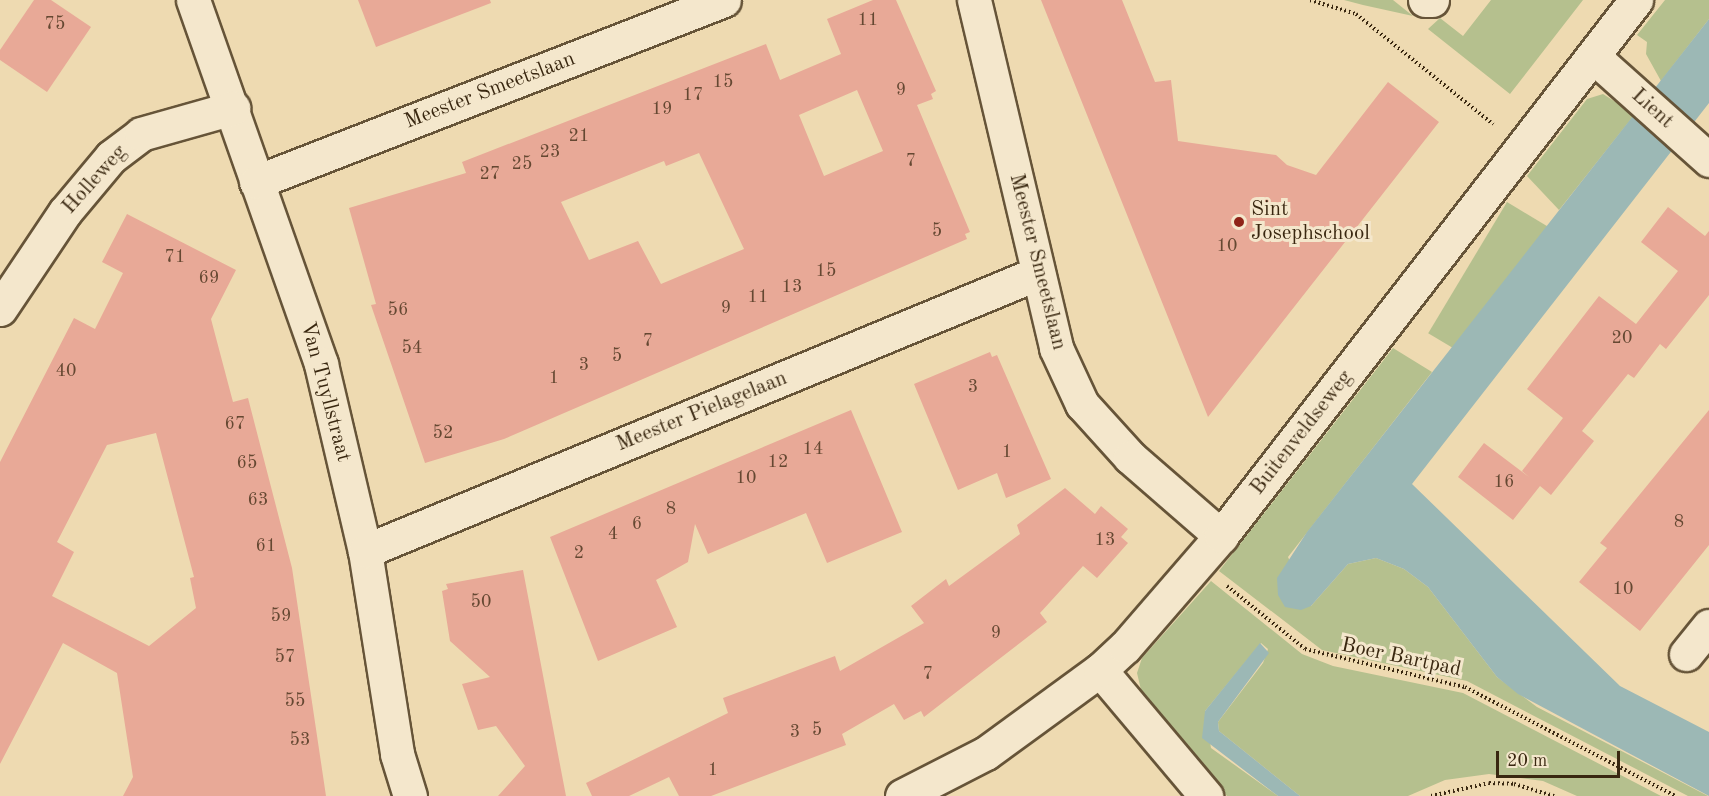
<!DOCTYPE html>
<style>
body{margin:0}
#map{position:relative;width:1709px;height:796px;overflow:hidden;background:#eedab1;font-family:"Old Standard TT",serif}
div>[style]{position:absolute}
[style*='--x']{left:calc(var(--x)*1px);top:calc(var(--y)*1px);width:calc(var(--w)*1px);rotate:calc(var(--a)*1deg)}
.green>*{inset:0;background:#b5c08e;transform-origin:0 0}
.water>*{inset:0;background:#9cb8b5}
.building>*{inset:0;background:#e8a997}
.path>*{height:4px;margin-top:-2px;transform-origin:0;background:repeating-linear-gradient(90deg,#392710 0 1.5px,transparent 0 4.5px)}
.roads{filter:drop-shadow(2px 0 #665438) drop-shadow(-2px 0 #665438) drop-shadow(0 2px #665438) drop-shadow(0 -2px #665438)}
.minor>*{height:33px;margin:-16.5px;padding:0 16.5px;transform-origin:16.5px;border-radius:16.5px;background:#f4e7cc}
.dots>*{width:16px;height:16px;translate:-50% -50%;box-sizing:border-box;border:3px solid #f4e7cc;border-radius:50%}
span{translate:-50% -50%;white-space:nowrap;text-align:center;line-height:1.15;-webkit-text-stroke:6px #f4e7cc;paint-order:stroke}
.number-label{font-size:18px;color:#654832}
.number-label span{-webkit-text-stroke-width:0}
.street-label{font-size:21px;color:#392710}
.poi-label{font-size:21px;color:#392710}
.left{translate:0 -50%;text-align:left}
.scale{position:absolute;left:1496px;top:751px;width:124px;height:27px;box-sizing:border-box;border:3px solid #392710;border-top:0;padding-left:8px;font-size:18px;line-height:21px;white-space:nowrap;color:#392710;-webkit-text-stroke:4px #f4e7cc;paint-order:stroke}
</style>
<div id="map">
<div class="green">
<div style="clip-path:polygon(1344px 0,1393px 0,1413px 16px,1363px 5px)"></div>
<div style="clip-path:polygon(1491px 0,1583px 0,1510px 94px,1428px 29px,1440px 18px,1463px 36px)"></div>
<div style="clip-path:polygon(1665px 0,1709px 0,1709px 19px,1661px 81px,1646px 54px,1647px 42px,1637px 35px)"></div>
<div style="clip-path:polygon(1603px 94px,1635px 114px,1559px 210px,1527px 176px,1587px 99px)"></div>
<div style="left:1507px;top:202px;width:47px;height:153px;rotate:31deg"></div>
<div style="clip-path:polygon(1393px 348px,1432px 372px,1288px 557px,1311px 606px,1348px 564px,1376px 558px,1404px 569px,1428px 587px,1497px 677px,1537px 707px,1708px 796px,1688px 796px,1467px 681px,1322px 650px,1219px 571px)"></div>
<div style="clip-path:polygon(1211px 581px,1302px 654px,1333px 666px,1463px 693px,1661px 796px,1577px 796px,1543px 781px,1489px 774px,1445px 780px,1408px 796px,1300px 796px,1219px 731px,1218px 722px,1263px 663px,1268px 649px,1261px 643px,1205px 711px,1211px 748px,1278px 796px,1227px 796px,1159px 719px,1142px 694px,1137px 673px,1142px 658px)"></div>
</div>
<div class="water">
<div style="clip-path:polygon(1709px 19px,1709px 103px,1412px 484px,1620px 686px,1709px 732px,1709px 796px,1518px 694px,1497px 677px,1428px 587px,1404px 569px,1376px 558px,1348px 564px,1311px 606px,1301px 610px,1285px 607px,1278px 595px,1277px 578px,1307px 532px)"></div>
<div style="clip-path:polygon(1260px 643px,1269px 653px,1218px 722px,1219px 731px,1300px 796px,1278px 796px,1202px 738px,1205px 711px)"></div>
</div>
<div class="building">
<div style="clip-path:polygon(34px 0,51px 0,91px 27px,47px 92px,0 60px,0 50px)"></div>
<div style="clip-path:polygon(358px 0,490px 0,491px 3px,376px 47px)"></div>
<div style="clip-path:polygon(evenodd,873px 0,896px 0,936px 91px,931px 94px,933px 99px,917px 105px,970px 232px,965px 234px,967px 239px,504px 439px,425px 463px,371px 305px,376px 304px,349px 208px,466px 173px,462px 162px,766px 44px,780px 80px,841px 54px,827px 19px,873px 0,857px 90px,883px 151px,824px 176px,799px 115px,857px 90px,873px 0,699px 153px,744px 249px,661px 284px,638px 241px,589px 260px,561px 202px,664px 161px,666px 166px,699px 153px)"></div>
<div style="clip-path:polygon(1041px 0,1122px 0,1155px 82px,1171px 80px,1178px 141px,1276px 155px,1287px 165px,1316px 175px,1388px 82px,1439px 122px,1208px 417px)"></div>
<div style="clip-path:polygon(1668px 207px,1705px 236px,1709px 231px,1709px 295px,1666px 349px,1660px 344px,1634px 378px,1628px 374px,1582px 431px,1594px 441px,1551px 495px,1540px 486px,1513px 520px,1458px 477px,1484px 443px,1529px 477px,1522px 471px,1563px 418px,1527px 389px,1599px 296px,1636px 324px,1678px 271px,1641px 242px)"></div>
<div style="clip-path:polygon(evenodd,127px 214px,236px 270px,211px 319px,233px 402px,248px 398px,292px 568px,326px 796px,123px 796px,133px 777px,117px 673px,63px 643px,0 764px,0 462px,74px 318px,95px 329px,123px 273px,102px 262px,127px 214px,156px 433px,194px 577px,190px 578px,196px 608px,149px 646px,52px 596px,74px 552px,57px 542px,107px 445px,156px 433px)"></div>
<div style="clip-path:polygon(990px 352px,992px 357px,997px 355px,1051px 479px,1006px 498px,997px 473px,958px 490px,914px 384px)"></div>
<div style="clip-path:polygon(851px 410px,902px 532px,827px 563px,806px 513px,708px 554px,695px 524px,688px 562px,656px 580px,677px 627px,598px 661px,550px 537px)"></div>
<div style="clip-path:polygon(1709px 410px,1709px 545px,1640px 631px,1579px 582px,1607px 548px,1600px 543px)"></div>
<div style="clip-path:polygon(1065px 488px,1095px 514px,1101px 506px,1128px 529px,1121px 537px,1128px 543px,1097px 578px,1083px 566px,1040px 613px,1047px 622px,924px 717px,921px 711px,904px 720px,894px 704px,842px 734px,846px 745px,711px 796px,679px 796px,669px 777px,629px 796px,592px 796px,586px 783px,728px 713px,723px 698px,835px 656px,840px 671px,924px 623px,911px 606px,946px 579px,949px 586px,1020px 534px,1017px 525px)"></div>
<div style="clip-path:polygon(523px 570px,557px 749px,566px 796px,498px 796px,525px 766px,496px 726px,478px 730px,462px 684px,490px 677px,450px 641px,442px 591px,448px 589px,446px 584px)"></div>
</div>
<div class="path">
<div style="--x:1310;--y:0;--w:48;--a:16.9"></div>
<div style="--x:1356;--y:14;--w:176;--a:38.8"></div>
<div style="--x:1227;--y:586;--w:100;--a:38.9"></div>
<div style="--x:1305;--y:649;--w:164;--a:13.4"></div>
<div style="--x:1465;--y:687;--w:237;--a:27.4"></div>
<div style="--x:1431;--y:796;--w:59;--a:-12.6"></div>
<div style="--x:1489;--y:783;--w:25;--a:2"></div>
<div style="--x:1514;--y:784;--w:42;--a:16.7"></div>
</div>
<div class="roads">
<div class="minor">
<div style="--x:193;--y:0;--w:386;--a:70.6"></div>
<div style="--x:321;--y:364;--w:192;--a:76.8"></div>
<div style="--x:365;--y:551;--w:206;--a:81"></div>
<div style="--x:397;--y:754;--w:44;--a:72.8"></div>
<div style="--x:974;--y:0;--w:358;--a:76.7"></div>
<div style="--x:1056;--y:348;--w:62;--a:65.1"></div>
<div style="--x:1082;--y:404;--w:72;--a:47.8"></div>
<div style="--x:1130;--y:457;--w:121;--a:41"></div>
<div style="--x:1425;--y:0;--w:7;--a:0"></div>
<div style="--x:1595;--y:58;--w:153;--a:41.8"></div>
<div style="--x:256;--y:182;--w:502;--a:-21.25"></div>
<div style="--x:0;--y:309;--w:117;--a:-56.2"></div>
<div style="--x:65;--y:212;--w:72;--a:-50.1"></div>
<div style="--x:111;--y:157;--w:38;--a:-37"></div>
<div style="--x:141;--y:134;--w:96;--a:-15.8"></div>
<div style="--x:365;--y:551;--w:728;--a:-22.44"></div>
<div style="--x:1686;--y:654;--w:36;--a:-51"></div>
<div style="--x:1100;--y:670;--w:165;--a:49.9"></div>
<div style="--x:902;--y:796;--w:94;--a:-27.1"></div>
<div style="--x:986;--y:753;--w:141;--a:-36.1"></div>
<div style="--x:1100;--y:670;--w:34;--a:-43"></div>
<div style="--x:1125;--y:647;--w:147;--a:-49.1"></div>
<div style="--x:1221;--y:536;--w:678;--a:-52.25"></div>
</div>
</div>
<div class="dots">
<div style="left:1239px;top:222px;background:#8f2418"></div>
</div>
<div class="number-label">
<span style="left:868px;top:20px">11</span>
<span style="left:55px;top:24px">75</span>
<span style="left:723px;top:82px">15</span>
<span style="left:901px;top:90px">9</span>
<span style="left:693px;top:95px">17</span>
<span style="left:662px;top:109px">19</span>
<span style="left:579px;top:136px">21</span>
<span style="left:550px;top:152px">23</span>
<span style="left:911px;top:161px">7</span>
<span style="left:522px;top:164px">25</span>
<span style="left:490px;top:174px">27</span>
<span style="left:937px;top:231px">5</span>
<span style="left:1227px;top:246px">10</span>
<span style="left:175px;top:257px">71</span>
<span style="left:826px;top:271px">15</span>
<span style="left:209px;top:278px">69</span>
<span style="left:792px;top:287px">13</span>
<span style="left:758px;top:297px">11</span>
<span style="left:726px;top:308px">9</span>
<span style="left:398px;top:310px">56</span>
<span style="left:1622px;top:338px">20</span>
<span style="left:648px;top:341px">7</span>
<span style="left:412px;top:348px">54</span>
<span style="left:617px;top:356px">5</span>
<span style="left:584px;top:365px">3</span>
<span style="left:66px;top:371px">40</span>
<span style="left:554px;top:378px">1</span>
<span style="left:973px;top:387px">3</span>
<span style="left:235px;top:424px">67</span>
<span style="left:443px;top:433px">52</span>
<span style="left:813px;top:449px">14</span>
<span style="left:1007px;top:452px">1</span>
<span style="left:778px;top:462px">12</span>
<span style="left:247px;top:463px">65</span>
<span style="left:746px;top:478px">10</span>
<span style="left:1504px;top:482px">16</span>
<span style="left:258px;top:500px">63</span>
<span style="left:671px;top:509px">8</span>
<span style="left:1679px;top:522px">8</span>
<span style="left:637px;top:524px">6</span>
<span style="left:613px;top:534px">4</span>
<span style="left:1105px;top:540px">13</span>
<span style="left:266px;top:546px">61</span>
<span style="left:579px;top:553px">2</span>
<span style="left:1623px;top:589px">10</span>
<span style="left:481px;top:602px">50</span>
<span style="left:281px;top:616px">59</span>
<span style="left:996px;top:633px">9</span>
<span style="left:285px;top:657px">57</span>
<span style="left:928px;top:674px">7</span>
<span style="left:295px;top:701px">55</span>
<span style="left:817px;top:730px">5</span>
<span style="left:795px;top:732px">3</span>
<span style="left:300px;top:740px">53</span>
<span style="left:713px;top:770px">1</span>
</div>
<div class="street-label">
<span style="left:490px;top:91px;rotate:-21deg">Meester Smeetslaan</span>
<span style="left:1652px;top:109px;rotate:42deg">Lient</span>
<span style="left:95px;top:180px;rotate:-48deg">Holleweg</span>
<span style="left:1037px;top:262px;rotate:76deg">Meester Smeetslaan</span>
<span style="left:325px;top:392px;rotate:75deg">Van Tuyllstraat</span>
<span style="left:702px;top:412px;rotate:-22deg">Meester Pielagelaan</span>
<span style="left:1302px;top:433px;rotate:-52deg">Buitenveldseweg</span>
<span style="left:1401px;top:658px;rotate:12deg">Boer Bartpad</span>
</div>
<div class="poi-label">
<span class="left" style="left:1251px;top:222px">Sint<br>Josephschool</span>
</div>
<div class="scale">20 m</div>
</div>
